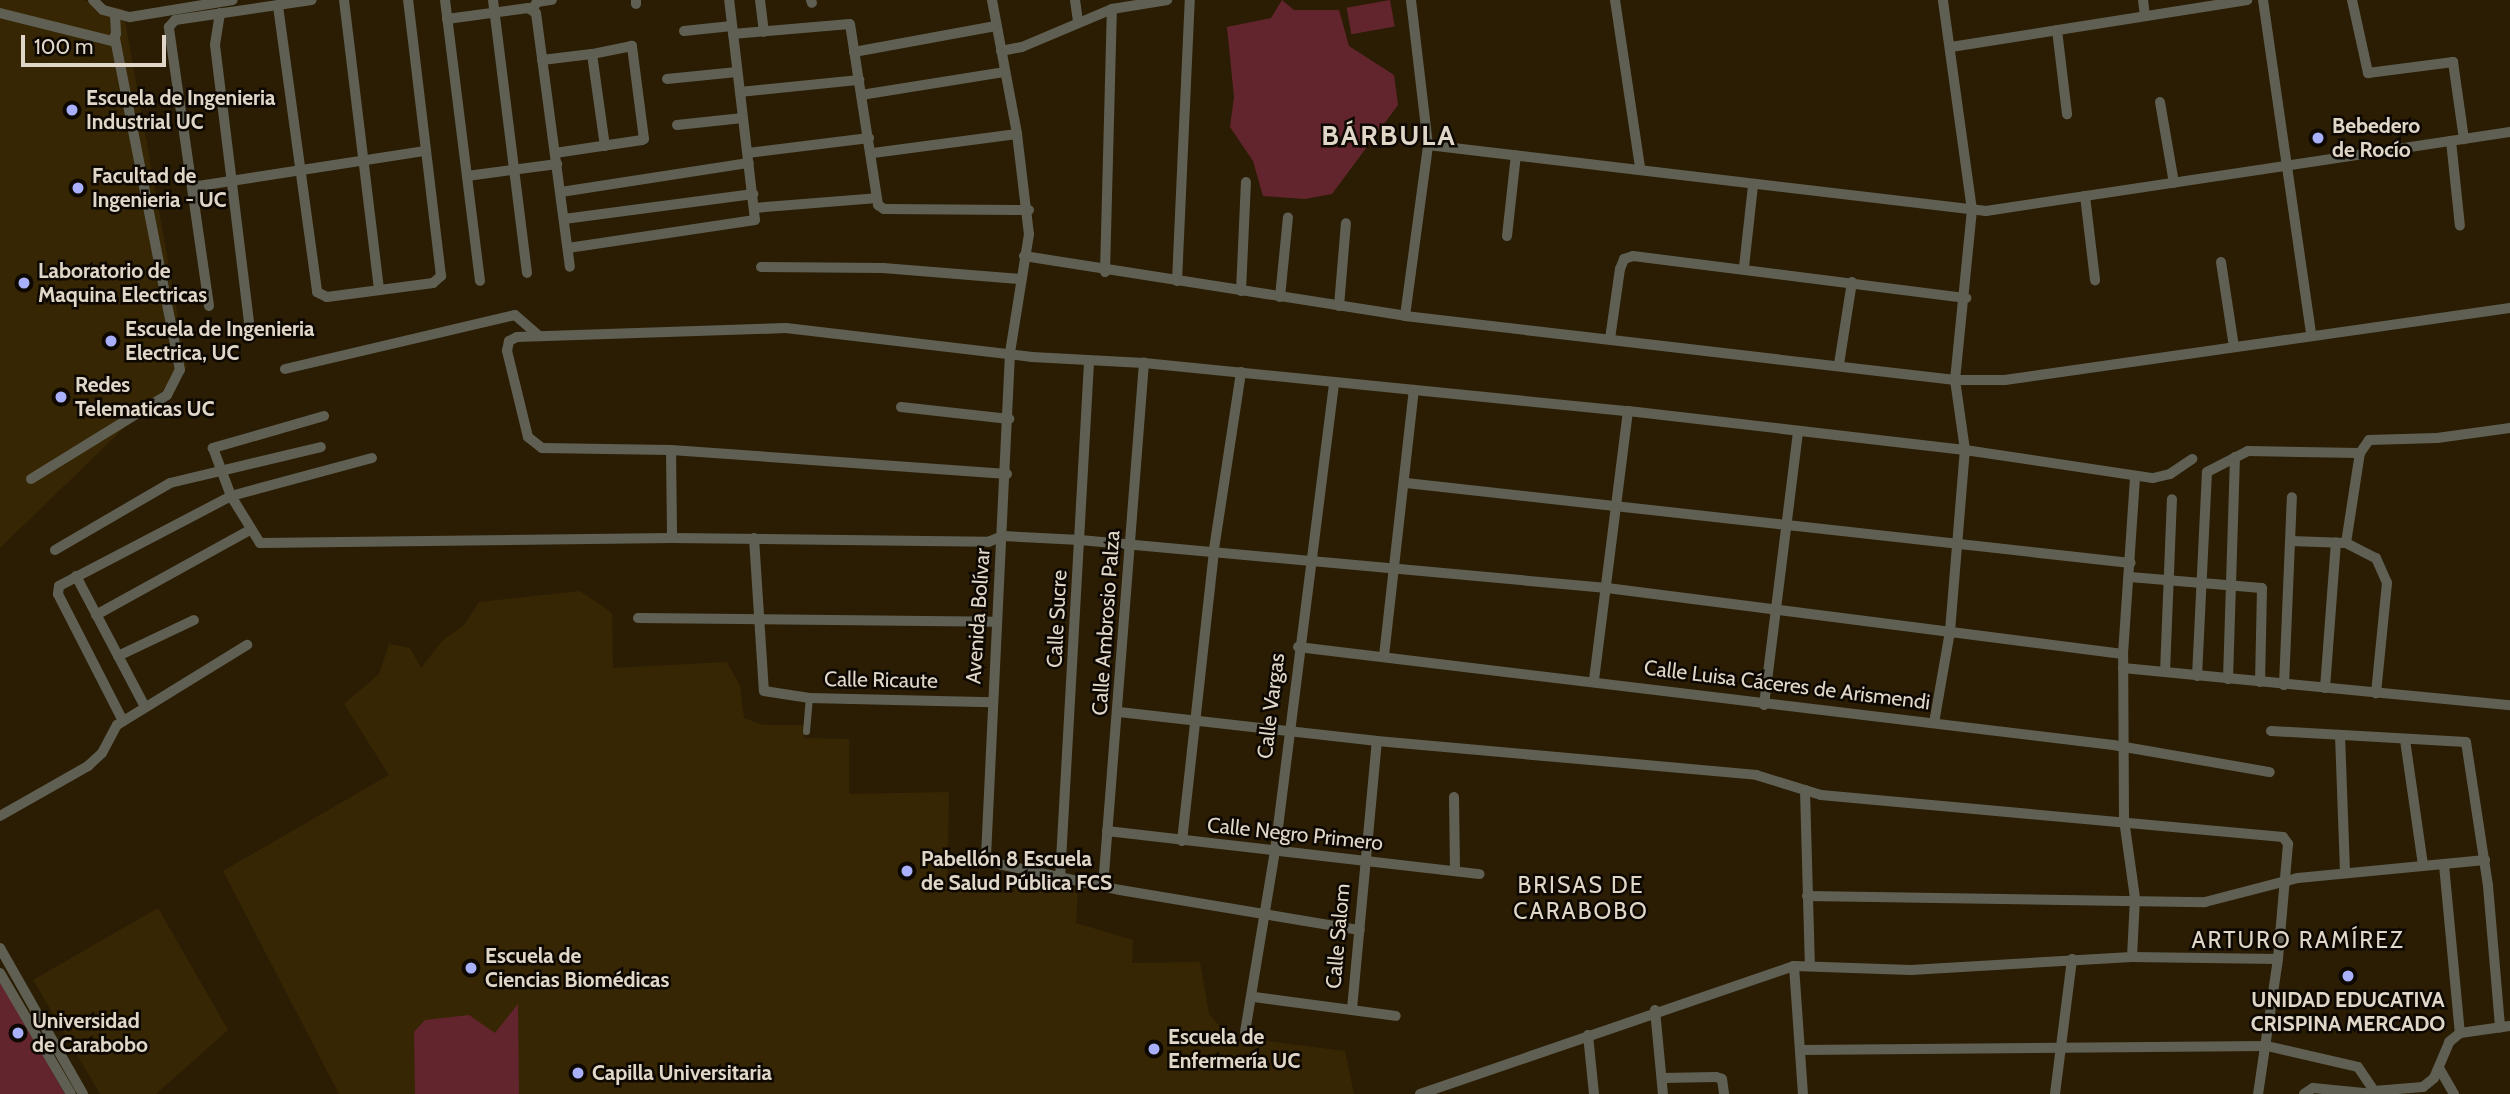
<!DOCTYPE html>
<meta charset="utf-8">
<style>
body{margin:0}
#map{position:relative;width:2510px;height:1094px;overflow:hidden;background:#2b1d04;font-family:Cabin,sans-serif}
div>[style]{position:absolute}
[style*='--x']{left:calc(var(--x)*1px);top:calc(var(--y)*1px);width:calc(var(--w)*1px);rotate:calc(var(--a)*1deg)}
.built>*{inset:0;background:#372604}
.green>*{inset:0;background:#63252d;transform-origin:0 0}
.pedestrian>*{height:7px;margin:-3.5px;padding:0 3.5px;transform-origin:3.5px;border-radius:3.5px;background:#5f6053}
.minor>*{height:10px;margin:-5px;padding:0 5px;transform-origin:5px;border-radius:5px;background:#5f6053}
.dots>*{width:19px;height:19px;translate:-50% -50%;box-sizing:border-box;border:4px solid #0e0802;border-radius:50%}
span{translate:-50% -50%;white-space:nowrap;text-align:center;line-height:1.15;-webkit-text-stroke:5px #0e0802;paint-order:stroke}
.poi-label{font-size:21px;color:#e0d7c9;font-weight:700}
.left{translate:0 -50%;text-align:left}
.street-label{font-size:21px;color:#e0d7c9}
.neighbourhood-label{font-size:23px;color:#e0d7c9;letter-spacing:2px}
.district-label{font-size:28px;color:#e0d7c9;font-weight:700;letter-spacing:2px}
.scale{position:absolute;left:21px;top:35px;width:145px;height:32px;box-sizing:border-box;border:4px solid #e0d7c9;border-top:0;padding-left:9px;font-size:21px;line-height:24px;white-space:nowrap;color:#e0d7c9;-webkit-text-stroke:5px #0e0802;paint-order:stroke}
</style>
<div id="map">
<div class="built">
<div style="clip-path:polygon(0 0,82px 0,123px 9px,187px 367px,0 548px)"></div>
<div style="clip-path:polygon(580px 591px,612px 613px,613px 668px,727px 662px,740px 686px,744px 718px,763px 725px,805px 725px,804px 738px,849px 739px,849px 794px,949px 792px,947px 889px,1014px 892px,1016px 875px,1078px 886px,1076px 923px,1133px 940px,1132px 963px,1200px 962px,1209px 1014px,1228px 1036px,1345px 1051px,1354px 1094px,339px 1094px,223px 871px,389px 775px,344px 704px,379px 674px,389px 644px,410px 648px,421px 668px,442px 641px,464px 625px,479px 602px)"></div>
<div style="clip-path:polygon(158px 908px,228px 1030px,156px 1094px,100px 1094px,33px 980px)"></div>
</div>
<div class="green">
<div style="clip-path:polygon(1282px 0,1294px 10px,1339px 10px,1349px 46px,1394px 75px,1398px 105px,1332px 194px,1305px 199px,1263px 196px,1253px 161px,1230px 127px,1234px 97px,1227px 27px,1271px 18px)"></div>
<div style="left:1390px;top:0;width:27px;height:44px;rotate:80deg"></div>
<div style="clip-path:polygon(0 981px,65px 1094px,0 1094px)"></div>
<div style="clip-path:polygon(518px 1004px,519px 1094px,415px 1094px,414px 1032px,425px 1020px,469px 1015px,495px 1033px)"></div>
</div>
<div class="pedestrian">
<div style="--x:806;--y:731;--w:33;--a:-85"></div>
</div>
<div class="minor">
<div style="--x:93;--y:0;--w:14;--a:45"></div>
<div style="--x:103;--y:10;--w:28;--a:15"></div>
<div style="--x:130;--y:17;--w:104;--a:-9.4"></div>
<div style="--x:344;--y:0;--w:292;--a:83.1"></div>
<div style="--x:445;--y:0;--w:283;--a:82.9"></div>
<div style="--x:493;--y:0;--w:275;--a:82.9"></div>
<div style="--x:636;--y:0;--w:4;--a:90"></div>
<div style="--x:760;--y:0;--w:32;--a:83"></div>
<div style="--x:811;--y:0;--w:3;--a:72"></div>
<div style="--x:992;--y:0;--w:136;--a:79.4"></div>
<div style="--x:1017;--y:134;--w:101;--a:83.2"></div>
<div style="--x:1029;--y:234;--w:121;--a:99.1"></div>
<div style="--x:1010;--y:353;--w:504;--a:92.73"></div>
<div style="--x:986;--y:856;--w:11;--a:41"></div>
<div style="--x:994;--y:863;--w:129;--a:12.1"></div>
<div style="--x:1120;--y:890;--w:243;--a:9.5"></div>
<div style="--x:1075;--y:0;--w:21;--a:82"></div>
<div style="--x:1615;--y:0;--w:170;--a:81.5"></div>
<div style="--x:2143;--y:0;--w:16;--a:83"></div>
<div style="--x:2263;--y:0;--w:338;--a:81.8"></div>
<div style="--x:2352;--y:0;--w:75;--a:77.6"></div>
<div style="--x:2368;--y:73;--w:86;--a:-7.4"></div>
<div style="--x:2453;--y:62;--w:78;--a:81.9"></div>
<div style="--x:278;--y:6;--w:289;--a:82.2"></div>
<div style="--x:317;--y:292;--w:11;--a:27"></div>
<div style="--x:327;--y:297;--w:107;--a:-7.5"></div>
<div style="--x:433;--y:283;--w:11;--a:-41"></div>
<div style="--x:441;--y:276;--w:278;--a:-96.8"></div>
<div style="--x:533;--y:8;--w:7;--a:-56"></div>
<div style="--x:537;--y:2;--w:15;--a:-8"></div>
<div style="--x:0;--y:13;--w:115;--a:14"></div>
<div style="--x:112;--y:41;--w:8;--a:-60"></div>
<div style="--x:116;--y:34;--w:19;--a:-93"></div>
<div style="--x:220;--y:13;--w:32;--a:99"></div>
<div style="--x:215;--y:45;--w:295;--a:83"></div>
<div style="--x:447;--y:19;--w:82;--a:-7.7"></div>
<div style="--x:528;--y:8;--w:9;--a:32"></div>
<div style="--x:536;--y:13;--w:256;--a:82.4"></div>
<div style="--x:2057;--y:30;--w:85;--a:83.2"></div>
<div style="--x:684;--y:31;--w:48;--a:-5.9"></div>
<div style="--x:733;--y:34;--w:117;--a:-4.9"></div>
<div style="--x:850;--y:24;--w:183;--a:81.2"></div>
<div style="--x:878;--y:205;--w:7;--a:34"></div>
<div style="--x:884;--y:209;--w:145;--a:0.4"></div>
<div style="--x:1951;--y:47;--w:300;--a:-9"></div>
<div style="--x:1001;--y:51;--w:21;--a:-11"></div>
<div style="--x:1022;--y:47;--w:98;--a:-22.9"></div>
<div style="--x:1112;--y:9;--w:56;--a:-9.3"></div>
<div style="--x:854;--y:52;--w:144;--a:-10.4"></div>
<div style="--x:542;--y:60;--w:50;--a:-6.8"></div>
<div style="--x:667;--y:79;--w:70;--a:-5.7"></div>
<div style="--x:740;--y:92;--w:120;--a:-5.8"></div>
<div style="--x:861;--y:95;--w:146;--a:-9.1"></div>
<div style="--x:2160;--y:102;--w:82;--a:80.2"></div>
<div style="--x:677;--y:125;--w:66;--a:-6.1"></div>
<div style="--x:2451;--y:141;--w:85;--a:84"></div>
<div style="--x:1428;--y:145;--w:562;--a:6.75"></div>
<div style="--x:1986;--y:211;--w:530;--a:-8.57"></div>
<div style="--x:555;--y:153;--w:88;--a:-8.5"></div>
<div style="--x:642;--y:140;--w:2;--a:-27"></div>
<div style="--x:644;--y:139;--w:94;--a:-97.4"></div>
<div style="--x:632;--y:46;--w:41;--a:168.7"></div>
<div style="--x:592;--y:54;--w:93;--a:82"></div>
<div style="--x:748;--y:153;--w:122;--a:-7.1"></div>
<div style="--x:873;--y:153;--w:145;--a:-7.5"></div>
<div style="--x:467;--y:176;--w:91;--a:-7.6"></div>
<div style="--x:192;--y:187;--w:236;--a:-8.8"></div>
<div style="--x:561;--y:192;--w:190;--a:-8.8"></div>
<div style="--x:2085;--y:196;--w:85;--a:83.2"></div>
<div style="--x:754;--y:208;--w:123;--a:-4.6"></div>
<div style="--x:564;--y:219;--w:191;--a:-7.5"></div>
<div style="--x:1507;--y:236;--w:81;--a:-83.7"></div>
<div style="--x:568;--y:248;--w:189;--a:-8.5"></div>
<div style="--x:755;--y:220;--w:222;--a:-96.7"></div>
<div style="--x:1024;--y:256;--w:386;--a:8.9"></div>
<div style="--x:1405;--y:316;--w:554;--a:6.64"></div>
<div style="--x:1955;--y:380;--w:50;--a:0"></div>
<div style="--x:2005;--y:380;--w:510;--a:-8.11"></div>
<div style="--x:2221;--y:262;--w:86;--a:81.3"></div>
<div style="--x:761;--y:267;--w:122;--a:0.5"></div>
<div style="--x:883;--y:268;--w:136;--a:4.6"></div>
<div style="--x:1744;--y:267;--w:81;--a:-83.7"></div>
<div style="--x:1105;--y:272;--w:263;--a:-88.5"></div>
<div style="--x:1177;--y:281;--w:281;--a:-87.4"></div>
<div style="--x:1241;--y:291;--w:109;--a:-87.4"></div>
<div style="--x:1280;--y:297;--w:80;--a:-84.3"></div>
<div style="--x:209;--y:306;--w:282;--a:-98.2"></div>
<div style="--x:169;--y:27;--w:9;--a:-49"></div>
<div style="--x:175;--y:20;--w:138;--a:-8.3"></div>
<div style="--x:1339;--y:306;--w:83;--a:-85.2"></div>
<div style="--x:1405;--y:316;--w:173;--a:-82.3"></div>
<div style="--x:1428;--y:145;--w:146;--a:-96.7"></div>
<div style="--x:1610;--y:339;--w:71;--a:-81.9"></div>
<div style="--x:1620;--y:269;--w:11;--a:-68"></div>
<div style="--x:1624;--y:259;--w:9;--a:-18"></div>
<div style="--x:1633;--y:256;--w:336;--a:7.2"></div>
<div style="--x:1839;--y:364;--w:83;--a:-81"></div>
<div style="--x:285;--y:369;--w:236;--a:-13.2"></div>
<div style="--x:515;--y:315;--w:32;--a:41"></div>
<div style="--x:901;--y:407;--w:109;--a:6.3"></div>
<div style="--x:324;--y:416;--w:116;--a:163.9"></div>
<div style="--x:213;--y:448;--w:51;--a:69.4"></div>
<div style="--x:231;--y:496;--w:55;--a:58.3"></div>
<div style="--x:260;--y:543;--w:412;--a:-0.7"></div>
<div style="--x:672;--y:538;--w:316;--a:0.7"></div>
<div style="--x:988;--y:542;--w:16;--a:-22"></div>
<div style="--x:1003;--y:536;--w:77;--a:3"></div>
<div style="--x:1080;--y:540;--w:529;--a:5.2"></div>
<div style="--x:1607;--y:588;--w:520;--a:7.29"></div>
<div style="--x:671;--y:450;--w:88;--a:89.3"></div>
<div style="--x:1007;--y:474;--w:337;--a:-175.9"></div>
<div style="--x:671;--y:450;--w:129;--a:-179.1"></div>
<div style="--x:542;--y:448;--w:18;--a:-142"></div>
<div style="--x:528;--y:437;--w:89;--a:-103.7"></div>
<div style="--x:507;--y:351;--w:10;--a:-79"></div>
<div style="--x:509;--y:341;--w:9;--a:-27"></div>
<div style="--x:517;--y:337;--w:269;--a:-1.9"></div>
<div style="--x:786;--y:328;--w:248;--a:6.7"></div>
<div style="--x:1032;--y:357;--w:112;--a:3.1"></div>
<div style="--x:1144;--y:363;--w:486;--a:5.7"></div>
<div style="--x:1628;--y:411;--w:339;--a:6.6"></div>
<div style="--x:1965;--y:450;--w:190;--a:8.5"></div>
<div style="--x:2153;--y:478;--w:17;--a:-13"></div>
<div style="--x:2170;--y:474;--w:27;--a:-34"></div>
<div style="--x:31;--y:479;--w:160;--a:-31.7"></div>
<div style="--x:167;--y:395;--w:28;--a:-63"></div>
<div style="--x:180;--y:370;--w:338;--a:-101.1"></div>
<div style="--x:1406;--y:483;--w:729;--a:6.3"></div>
<div style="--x:754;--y:538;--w:153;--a:86.3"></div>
<div style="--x:764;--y:691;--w:46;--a:8.8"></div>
<div style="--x:809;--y:698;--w:183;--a:1.3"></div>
<div style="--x:2291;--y:541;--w:55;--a:2.1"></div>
<div style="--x:2346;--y:543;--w:34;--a:27"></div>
<div style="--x:2376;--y:558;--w:27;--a:66"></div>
<div style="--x:2387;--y:583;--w:111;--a:95.7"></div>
<div style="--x:2346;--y:543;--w:91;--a:-81.2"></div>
<div style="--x:2360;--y:453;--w:16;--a:-55"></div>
<div style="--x:2369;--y:440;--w:68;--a:-1.7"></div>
<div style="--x:2437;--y:438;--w:74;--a:-7.8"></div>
<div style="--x:55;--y:550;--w:133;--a:-30.2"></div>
<div style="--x:170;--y:483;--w:155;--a:-13.4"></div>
<div style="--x:76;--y:576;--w:148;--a:62.2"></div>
<div style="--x:2130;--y:577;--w:132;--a:4.8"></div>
<div style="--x:2262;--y:588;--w:94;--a:91.2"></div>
<div style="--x:96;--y:615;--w:176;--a:-28.9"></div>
<div style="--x:638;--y:618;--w:358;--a:0.6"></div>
<div style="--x:1298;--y:647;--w:821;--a:6.86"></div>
<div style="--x:2113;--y:745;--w:159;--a:9.8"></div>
<div style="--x:118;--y:656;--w:84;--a:-25.3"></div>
<div style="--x:1384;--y:656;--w:268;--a:-83.6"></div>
<div style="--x:2123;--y:668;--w:389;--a:5.5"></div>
<div style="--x:2165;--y:672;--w:173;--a:-87.7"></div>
<div style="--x:2197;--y:676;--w:204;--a:-87.2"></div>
<div style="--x:2207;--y:472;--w:46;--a:-27.1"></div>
<div style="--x:2248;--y:451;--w:112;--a:1"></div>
<div style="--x:2228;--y:679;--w:222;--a:-88.2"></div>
<div style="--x:1594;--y:680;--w:271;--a:-82.8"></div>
<div style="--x:2284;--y:685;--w:188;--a:-87.6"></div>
<div style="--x:2325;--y:688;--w:146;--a:-85.7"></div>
<div style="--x:1764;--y:705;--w:275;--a:-82.9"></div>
<div style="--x:1119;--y:712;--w:260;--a:6.4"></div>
<div style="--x:1377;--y:741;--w:381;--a:5.1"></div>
<div style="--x:1756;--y:775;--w:68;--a:17.1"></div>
<div style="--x:1821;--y:795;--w:464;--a:5.2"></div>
<div style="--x:2283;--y:837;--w:9;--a:54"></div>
<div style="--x:2288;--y:844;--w:115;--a:95"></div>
<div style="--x:2278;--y:959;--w:136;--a:98.4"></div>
<div style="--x:123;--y:721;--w:143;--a:-117.1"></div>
<div style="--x:58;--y:594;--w:8;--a:-83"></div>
<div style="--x:59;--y:586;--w:194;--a:-27.6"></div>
<div style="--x:231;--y:496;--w:146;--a:-15.1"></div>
<div style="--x:1934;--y:723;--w:93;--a:-80.1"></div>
<div style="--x:1950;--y:631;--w:182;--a:-85.3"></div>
<div style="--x:1965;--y:450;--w:71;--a:-98.1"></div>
<div style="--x:1955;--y:380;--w:171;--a:-84.3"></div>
<div style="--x:1972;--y:210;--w:212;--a:-97.9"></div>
<div style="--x:2271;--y:731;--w:195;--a:3.2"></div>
<div style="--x:2466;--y:742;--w:146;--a:81.3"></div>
<div style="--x:2488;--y:886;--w:142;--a:85.1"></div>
<div style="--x:2340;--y:735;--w:137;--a:87.9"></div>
<div style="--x:2405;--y:740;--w:126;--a:81.8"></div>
<div style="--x:1805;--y:790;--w:174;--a:88.4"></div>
<div style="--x:1454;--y:797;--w:74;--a:89.2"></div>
<div style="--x:0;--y:816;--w:101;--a:-29.6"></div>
<div style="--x:88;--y:766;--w:19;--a:-43"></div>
<div style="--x:102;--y:753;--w:32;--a:-62"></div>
<div style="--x:117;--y:725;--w:153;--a:-31.6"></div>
<div style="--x:1107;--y:831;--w:375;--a:6.6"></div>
<div style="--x:1182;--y:841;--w:294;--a:-83.7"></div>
<div style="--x:1214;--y:549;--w:179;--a:-81.3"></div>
<div style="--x:2444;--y:865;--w:169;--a:84.6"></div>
<div style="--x:1060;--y:878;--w:517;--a:-86.78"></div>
<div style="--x:1103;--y:887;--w:526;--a:-85.53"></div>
<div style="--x:1807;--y:896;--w:398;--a:0.9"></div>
<div style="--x:2205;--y:902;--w:96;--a:-14.5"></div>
<div style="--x:2298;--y:878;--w:188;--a:-5.5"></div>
<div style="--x:0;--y:948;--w:168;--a:60.4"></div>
<div style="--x:2132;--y:957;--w:59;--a:-87.1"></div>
<div style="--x:2135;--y:898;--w:79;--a:-98"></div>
<div style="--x:2124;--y:820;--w:166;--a:-90.3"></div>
<div style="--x:2123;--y:654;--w:177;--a:-86.1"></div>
<div style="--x:1794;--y:966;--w:117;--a:2"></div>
<div style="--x:1911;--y:970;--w:221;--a:-3.4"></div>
<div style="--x:2132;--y:957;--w:146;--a:0.8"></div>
<div style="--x:0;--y:973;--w:140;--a:59.6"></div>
<div style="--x:1254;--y:997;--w:143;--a:7.6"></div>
<div style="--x:1352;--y:1009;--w:269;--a:-84.7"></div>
<div style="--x:1655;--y:1010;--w:84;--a:84.6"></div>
<div style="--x:1245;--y:1032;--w:183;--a:-80.6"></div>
<div style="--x:1275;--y:851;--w:472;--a:-82.8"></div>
<div style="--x:1588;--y:1035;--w:59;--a:84.2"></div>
<div style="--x:1800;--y:1050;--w:467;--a:-0.5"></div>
<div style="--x:2267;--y:1046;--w:93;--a:13"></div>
<div style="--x:2358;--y:1067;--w:29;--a:56"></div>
<div style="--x:2374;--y:1091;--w:49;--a:-4.7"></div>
<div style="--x:2423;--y:1087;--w:14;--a:-39"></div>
<div style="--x:2434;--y:1078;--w:39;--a:-67"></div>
<div style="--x:2449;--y:1042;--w:14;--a:-39"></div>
<div style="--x:2460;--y:1033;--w:50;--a:-8"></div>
<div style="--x:2439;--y:1068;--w:30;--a:60"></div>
<div style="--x:1662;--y:1078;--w:54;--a:-1.1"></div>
<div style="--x:1716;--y:1077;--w:6;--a:18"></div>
<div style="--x:1722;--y:1079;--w:15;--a:82"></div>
<div style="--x:1420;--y:1094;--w:395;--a:-18.9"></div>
<div style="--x:1794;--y:966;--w:128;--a:86"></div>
<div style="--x:2055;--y:1094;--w:136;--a:-82.8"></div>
<div style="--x:2304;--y:1094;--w:11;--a:-34"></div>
<div style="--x:2313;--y:1088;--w:61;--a:5.6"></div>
</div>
<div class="dots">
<div style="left:72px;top:110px;background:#a9b0fc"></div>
<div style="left:2318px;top:138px;background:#a9b0fc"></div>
<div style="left:78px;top:188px;background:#a9b0fc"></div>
<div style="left:24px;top:283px;background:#a9b0fc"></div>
<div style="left:111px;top:341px;background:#a9b0fc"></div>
<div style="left:61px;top:397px;background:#a9b0fc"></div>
<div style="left:907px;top:871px;background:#a9b0fc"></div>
<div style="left:471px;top:968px;background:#a9b0fc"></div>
<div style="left:2348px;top:976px;background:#a9b0fc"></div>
<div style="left:18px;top:1033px;background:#a9b0fc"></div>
<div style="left:1154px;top:1049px;background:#a9b0fc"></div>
<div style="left:578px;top:1073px;background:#a9b0fc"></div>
</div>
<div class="poi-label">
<span class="left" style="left:86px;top:110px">Escuela de Ingenieria<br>Industrial UC</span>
<span class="left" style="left:2332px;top:138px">Bebedero<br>de Rocío</span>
<span class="left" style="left:92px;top:188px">Facultad de<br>Ingenieria - UC</span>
<span class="left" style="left:38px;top:283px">Laboratorio de<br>Maquina Electricas</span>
<span class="left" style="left:125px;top:341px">Escuela de Ingenieria<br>Electrica, UC</span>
<span class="left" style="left:75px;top:397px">Redes<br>Telematicas UC</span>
<span class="left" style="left:921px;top:871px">Pabellón 8 Escuela<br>de Salud Pública FCS</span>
<span class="left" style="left:485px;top:968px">Escuela de<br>Ciencias Biomédicas</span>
<span style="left:2348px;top:1012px">UNIDAD EDUCATIVA<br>CRISPINA MERCADO</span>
<span class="left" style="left:32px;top:1033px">Universidad<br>de Carabobo</span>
<span class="left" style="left:1168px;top:1049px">Escuela de<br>Enfermería UC</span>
<span class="left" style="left:592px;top:1073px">Capilla Universitaria</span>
</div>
<div class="street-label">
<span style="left:978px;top:616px;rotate:-86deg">Avenida Bolívar</span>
<span style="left:1057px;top:619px;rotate:-87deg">Calle Sucre</span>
<span style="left:1106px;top:623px;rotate:-86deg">Calle Ambrosio Palza</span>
<span style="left:881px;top:680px;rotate:1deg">Calle Ricaute</span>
<span style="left:1787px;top:685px;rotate:7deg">Calle Luisa Cáceres de Arismendi</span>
<span style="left:1271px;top:706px;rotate:-83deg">Calle Vargas</span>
<span style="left:1295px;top:834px;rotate:6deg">Calle Negro Primero</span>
<span style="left:1338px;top:936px;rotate:-85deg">Calle Salom</span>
</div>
<div class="neighbourhood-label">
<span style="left:1581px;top:898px">BRISAS DE<br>CARABOBO</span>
<span style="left:2298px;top:940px">ARTURO RAMÍREZ</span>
</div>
<div class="district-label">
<span style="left:1389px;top:135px">BÁRBULA</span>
</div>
<div class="scale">100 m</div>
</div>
